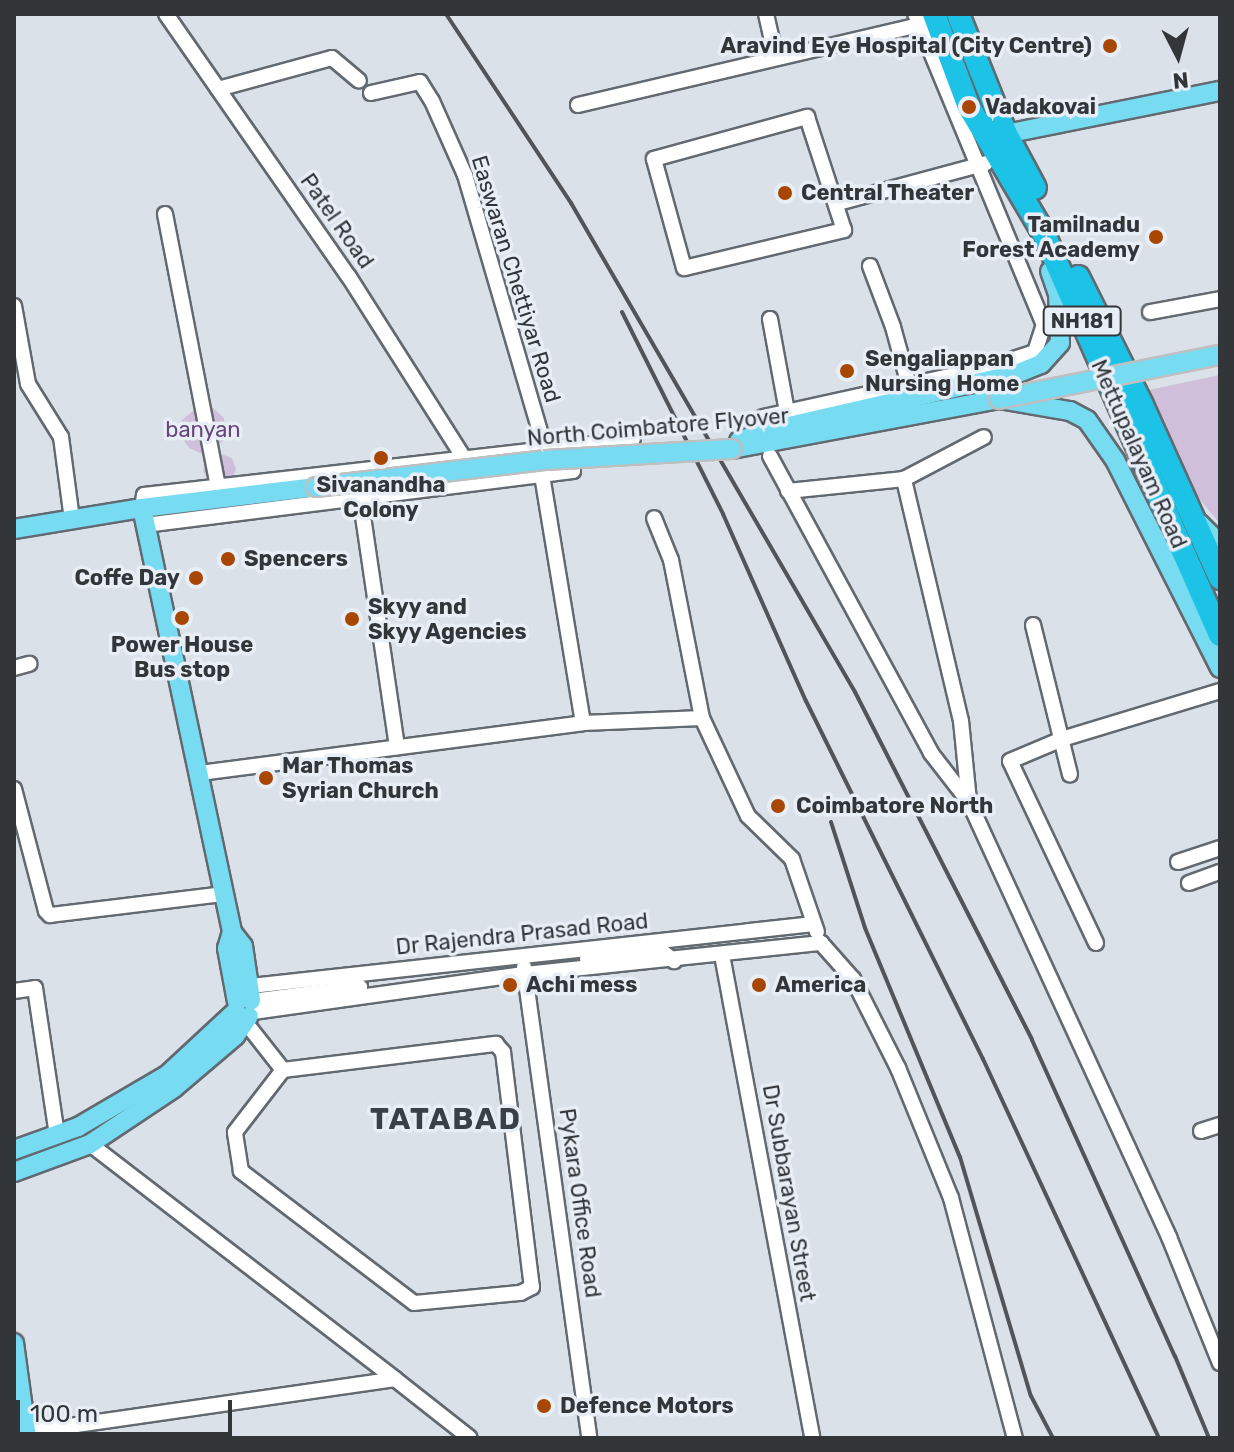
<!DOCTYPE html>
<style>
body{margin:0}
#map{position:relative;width:1234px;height:1452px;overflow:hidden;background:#dae1e9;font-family:Rubik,sans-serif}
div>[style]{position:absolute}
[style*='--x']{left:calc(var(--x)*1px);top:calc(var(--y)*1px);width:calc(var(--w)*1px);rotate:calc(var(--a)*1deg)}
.green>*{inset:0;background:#d0bfdb}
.roads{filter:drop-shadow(2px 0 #626970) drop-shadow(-2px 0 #626970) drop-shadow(0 2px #626970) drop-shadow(0 -2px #626970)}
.minor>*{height:14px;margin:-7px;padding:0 7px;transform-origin:7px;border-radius:7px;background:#fff}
.major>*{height:18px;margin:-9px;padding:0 9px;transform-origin:9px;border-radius:9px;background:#77dbf1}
.highway>*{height:22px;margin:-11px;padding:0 11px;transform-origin:11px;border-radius:11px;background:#1dc3e7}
.rail>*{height:4px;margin:-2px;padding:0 2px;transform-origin:2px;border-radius:2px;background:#515559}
.bridges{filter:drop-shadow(2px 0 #bebfc0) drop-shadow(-2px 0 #bebfc0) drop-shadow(0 2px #bebfc0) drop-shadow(0 -2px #bebfc0)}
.major-bridge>*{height:18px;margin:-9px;padding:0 9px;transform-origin:9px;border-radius:9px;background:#77dbf1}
.dots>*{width:22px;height:22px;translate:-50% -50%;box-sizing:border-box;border:4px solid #e7eef6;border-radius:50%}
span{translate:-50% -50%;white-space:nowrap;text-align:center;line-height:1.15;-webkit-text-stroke:7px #e7eef6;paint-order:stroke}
.shield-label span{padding:2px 6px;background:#e7eef6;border:2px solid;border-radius:6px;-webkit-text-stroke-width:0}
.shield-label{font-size:20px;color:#333639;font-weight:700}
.poi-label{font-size:22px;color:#333639;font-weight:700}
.right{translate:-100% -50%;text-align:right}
.left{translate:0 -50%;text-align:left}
.street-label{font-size:22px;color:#333639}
.park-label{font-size:22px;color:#68467c}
.district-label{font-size:30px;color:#3a4047;font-weight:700;letter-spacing:2px}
.frame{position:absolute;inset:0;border:16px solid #333639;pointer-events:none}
.north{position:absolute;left:1138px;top:16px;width:80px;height:80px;-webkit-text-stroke:6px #e7eef6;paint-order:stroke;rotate:174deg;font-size:22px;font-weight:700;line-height:32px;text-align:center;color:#333639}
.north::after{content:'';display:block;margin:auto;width:28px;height:36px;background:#333639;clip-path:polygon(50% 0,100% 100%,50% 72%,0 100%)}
.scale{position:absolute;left:16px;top:1400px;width:216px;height:36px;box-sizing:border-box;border:4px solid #333639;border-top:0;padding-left:10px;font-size:24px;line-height:28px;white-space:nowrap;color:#333639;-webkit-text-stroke:6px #e7eef6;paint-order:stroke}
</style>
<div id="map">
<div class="green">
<div style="clip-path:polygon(1220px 375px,1220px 524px,1192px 490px,1144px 391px)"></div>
<div style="clip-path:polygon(199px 406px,213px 408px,224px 418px,224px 440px,212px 451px,232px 458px,236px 469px,232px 479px,212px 483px,208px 480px,203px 471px,207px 456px,189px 448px,180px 435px,182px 420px)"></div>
</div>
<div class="roads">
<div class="minor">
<div style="--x:166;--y:14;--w:320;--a:55.2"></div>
<div style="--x:349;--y:277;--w:214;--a:57.6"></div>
<div style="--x:766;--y:14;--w:45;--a:77.2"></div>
<div style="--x:218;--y:89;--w:118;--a:-15.2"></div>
<div style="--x:332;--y:58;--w:35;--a:40"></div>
<div style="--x:371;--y:93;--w:50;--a:-12.7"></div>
<div style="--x:420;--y:82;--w:22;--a:58"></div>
<div style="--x:432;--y:101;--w:81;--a:66"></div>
<div style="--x:465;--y:175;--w:285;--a:73.7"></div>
<div style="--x:578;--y:105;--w:359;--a:-13.2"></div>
<div style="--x:807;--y:117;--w:119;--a:71.9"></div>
<div style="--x:844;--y:230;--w:164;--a:166.6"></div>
<div style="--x:684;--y:268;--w:113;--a:-105.4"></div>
<div style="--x:654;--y:159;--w:159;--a:-15.4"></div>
<div style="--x:838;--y:203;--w:153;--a:-15.1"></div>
<div style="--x:165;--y:214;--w:277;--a:79"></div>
<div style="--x:870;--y:266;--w:65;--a:69.3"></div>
<div style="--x:893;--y:327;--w:60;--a:74.6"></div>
<div style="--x:14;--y:306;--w:79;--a:79.8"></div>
<div style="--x:28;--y:384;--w:62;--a:58.1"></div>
<div style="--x:61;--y:437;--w:83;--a:82.4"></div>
<div style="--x:1150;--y:312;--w:71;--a:-10.5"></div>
<div style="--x:770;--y:319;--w:95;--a:79.6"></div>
<div style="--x:763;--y:417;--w:228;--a:-12.4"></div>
<div style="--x:986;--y:368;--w:52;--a:-18.1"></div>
<div style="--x:1035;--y:352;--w:28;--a:-72"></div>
<div style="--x:1044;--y:325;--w:337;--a:-112.5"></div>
<div style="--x:770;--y:456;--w:338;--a:61.5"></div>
<div style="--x:931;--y:753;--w:62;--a:52.2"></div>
<div style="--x:969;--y:802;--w:479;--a:65.3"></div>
<div style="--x:1169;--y:1237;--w:136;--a:68"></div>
<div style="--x:788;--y:491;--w:117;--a:-5.9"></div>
<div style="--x:360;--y:496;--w:254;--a:81.6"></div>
<div style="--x:142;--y:508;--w:13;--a:-81"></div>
<div style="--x:144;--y:495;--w:492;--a:-6.5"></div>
<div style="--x:145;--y:525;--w:431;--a:-7.2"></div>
<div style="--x:573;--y:471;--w:20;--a:-90"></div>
<div style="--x:1033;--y:625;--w:154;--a:76.1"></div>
<div style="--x:14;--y:668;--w:16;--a:-15"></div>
<div style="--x:702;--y:718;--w:108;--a:64.9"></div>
<div style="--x:748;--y:816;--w:62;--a:44.3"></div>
<div style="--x:792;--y:859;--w:77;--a:71.1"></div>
<div style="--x:583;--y:723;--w:119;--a:-2.4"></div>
<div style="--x:702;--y:718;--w:161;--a:-101.1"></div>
<div style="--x:671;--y:560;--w:45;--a:-112"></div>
<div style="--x:200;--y:773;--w:386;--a:-7.4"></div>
<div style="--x:583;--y:723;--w:251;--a:-99.4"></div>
<div style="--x:14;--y:789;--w:126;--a:75.3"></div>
<div style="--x:46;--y:911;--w:6;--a:45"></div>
<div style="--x:50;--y:915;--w:175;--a:-6.9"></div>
<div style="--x:969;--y:801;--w:80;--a:-95.7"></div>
<div style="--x:961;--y:721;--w:249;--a:-103.3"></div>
<div style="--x:904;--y:479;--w:90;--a:-27.7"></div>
<div style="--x:1178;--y:862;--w:44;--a:-18.4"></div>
<div style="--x:1189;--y:883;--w:33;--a:-20"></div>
<div style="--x:1096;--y:943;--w:201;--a:-115.3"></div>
<div style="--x:1010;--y:761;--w:56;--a:-22.9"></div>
<div style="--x:1062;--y:739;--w:165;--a:-16.9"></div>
<div style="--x:722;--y:955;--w:491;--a:79.4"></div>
<div style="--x:587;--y:959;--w:75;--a:-6.1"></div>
<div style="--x:662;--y:951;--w:16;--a:40"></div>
<div style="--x:524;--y:967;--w:475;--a:82.1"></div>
<div style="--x:242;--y:987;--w:575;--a:-6.29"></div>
<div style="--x:14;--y:991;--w:21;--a:-8"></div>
<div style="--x:35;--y:988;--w:149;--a:81.5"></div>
<div style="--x:252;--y:1001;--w:109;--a:-7.4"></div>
<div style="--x:253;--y:1012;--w:275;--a:-8"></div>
<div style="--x:525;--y:974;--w:298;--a:-6"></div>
<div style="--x:821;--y:943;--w:48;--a:48.4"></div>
<div style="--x:853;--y:979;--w:100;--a:63.2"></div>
<div style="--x:898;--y:1068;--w:140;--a:67.8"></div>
<div style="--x:951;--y:1198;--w:248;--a:75.1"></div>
<div style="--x:246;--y:1023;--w:60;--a:51.8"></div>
<div style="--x:283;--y:1070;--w:215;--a:-7"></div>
<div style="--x:496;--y:1044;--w:11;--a:49"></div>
<div style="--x:503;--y:1052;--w:237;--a:83"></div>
<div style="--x:532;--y:1287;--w:13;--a:153"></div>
<div style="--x:520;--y:1293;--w:106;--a:174.6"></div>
<div style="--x:414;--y:1303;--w:218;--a:-142.7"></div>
<div style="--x:241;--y:1171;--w:39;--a:-99"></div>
<div style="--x:235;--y:1132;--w:78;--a:-52.3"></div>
<div style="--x:1201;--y:1131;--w:20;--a:-18"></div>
<div style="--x:90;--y:1144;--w:385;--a:37.6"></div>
<div style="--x:14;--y:1434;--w:385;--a:-8.2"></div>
<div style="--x:395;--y:1379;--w:95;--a:38.2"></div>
</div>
<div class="major">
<div style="--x:1006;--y:134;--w:218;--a:-11.4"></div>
<div style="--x:739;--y:441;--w:30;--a:-20"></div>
<div style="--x:767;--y:431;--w:255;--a:-12.9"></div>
<div style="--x:1016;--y:374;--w:27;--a:-22"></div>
<div style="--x:1041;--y:364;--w:28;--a:-48"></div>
<div style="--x:1060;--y:343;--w:49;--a:-92.3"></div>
<div style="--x:1058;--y:294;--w:24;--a:-109"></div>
<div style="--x:732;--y:449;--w:272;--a:-10.6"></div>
<div style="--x:999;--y:399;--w:72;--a:9.6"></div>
<div style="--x:1070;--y:411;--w:19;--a:28"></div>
<div style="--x:1087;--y:420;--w:49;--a:55"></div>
<div style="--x:1115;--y:460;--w:233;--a:63.2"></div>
<div style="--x:142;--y:508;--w:433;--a:78"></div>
<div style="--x:232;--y:932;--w:18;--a:52"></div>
<div style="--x:243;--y:946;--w:55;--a:81.6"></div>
<div style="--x:1199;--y:523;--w:30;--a:45"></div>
<div style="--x:14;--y:529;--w:130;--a:-9.3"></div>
<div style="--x:142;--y:508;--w:175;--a:-6.9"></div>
<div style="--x:232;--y:932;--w:17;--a:107"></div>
<div style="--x:227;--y:948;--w:55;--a:79.5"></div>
<div style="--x:14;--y:1150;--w:68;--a:-19.8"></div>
<div style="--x:78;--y:1127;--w:103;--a:-30.3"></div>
<div style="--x:167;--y:1075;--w:94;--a:-42.8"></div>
<div style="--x:14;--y:1172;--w:81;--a:-20.2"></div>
<div style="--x:90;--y:1144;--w:101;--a:-33.7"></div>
<div style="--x:174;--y:1088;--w:80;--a:-40.4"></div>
<div style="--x:235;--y:1036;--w:24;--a:-55"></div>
<div style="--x:14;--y:1343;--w:96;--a:82.2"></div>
</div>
<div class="highway">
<div style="--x:934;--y:14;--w:99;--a:69.4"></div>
<div style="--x:969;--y:107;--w:145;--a:59.4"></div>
<div style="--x:1043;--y:232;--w:440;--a:66.3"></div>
<div style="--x:958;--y:14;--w:129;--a:68.2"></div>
<div style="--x:1006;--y:134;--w:61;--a:61.8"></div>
<div style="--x:1078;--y:277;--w:143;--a:63.4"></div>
<div style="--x:1142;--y:405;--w:190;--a:65.7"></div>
</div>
</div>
<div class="rail">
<div style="--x:446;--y:14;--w:227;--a:56.5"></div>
<div style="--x:571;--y:203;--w:565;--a:59.85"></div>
<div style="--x:855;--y:692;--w:390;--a:63"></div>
<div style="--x:1032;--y:1040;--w:347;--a:65.7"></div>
<div style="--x:1175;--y:1356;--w:89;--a:67.5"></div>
<div style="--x:622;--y:312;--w:226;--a:63.4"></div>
<div style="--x:723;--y:514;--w:205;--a:66.1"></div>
<div style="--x:806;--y:701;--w:399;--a:63.7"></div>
<div style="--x:983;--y:1059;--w:418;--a:65.1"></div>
<div style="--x:831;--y:822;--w:111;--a:72.2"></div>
<div style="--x:865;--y:928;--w:248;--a:67.5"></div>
<div style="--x:960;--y:1157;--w:249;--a:73.5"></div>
<div style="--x:1031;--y:1396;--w:47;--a:62.4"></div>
</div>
<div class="bridges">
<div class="major-bridge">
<div style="--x:999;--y:399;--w:225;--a:-11.3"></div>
<div style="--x:316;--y:487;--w:232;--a:-6.7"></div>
<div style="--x:546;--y:460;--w:186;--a:-3.4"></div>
</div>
</div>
<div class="dots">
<div style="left:1110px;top:46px;background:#a84603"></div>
<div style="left:969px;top:107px;background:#a84603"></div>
<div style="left:785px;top:193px;background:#a84603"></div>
<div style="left:1156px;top:237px;background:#a84603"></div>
<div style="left:847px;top:371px;background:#a84603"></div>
<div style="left:381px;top:458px;background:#a84603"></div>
<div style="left:228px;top:559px;background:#a84603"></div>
<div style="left:196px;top:578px;background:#a84603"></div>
<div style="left:182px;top:618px;background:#a84603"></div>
<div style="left:352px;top:619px;background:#a84603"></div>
<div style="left:266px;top:778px;background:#a84603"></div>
<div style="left:778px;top:806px;background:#a84603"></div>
<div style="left:510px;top:985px;background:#a84603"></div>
<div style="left:759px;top:985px;background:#a84603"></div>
<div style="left:544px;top:1406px;background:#a84603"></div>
</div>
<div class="shield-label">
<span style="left:1082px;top:321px">NH181</span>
</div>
<div class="poi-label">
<span class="right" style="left:1092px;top:46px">Aravind Eye Hospital (City Centre)</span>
<span class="left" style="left:985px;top:107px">Vadakovai</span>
<span class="left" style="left:801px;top:193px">Central Theater</span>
<span class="right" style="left:1140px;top:237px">Tamilnadu<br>Forest Academy</span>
<span class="left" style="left:865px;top:371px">Sengaliappan<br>Nursing Home</span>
<span style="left:381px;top:497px">Sivanandha<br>Colony</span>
<span class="left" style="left:244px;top:559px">Spencers</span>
<span class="right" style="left:180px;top:578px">Coffe Day</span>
<span class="left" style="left:368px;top:619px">Skyy and<br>Skyy Agencies</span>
<span style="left:182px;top:657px">Power House<br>Bus stop</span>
<span class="left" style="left:282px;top:778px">Mar Thomas<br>Syrian Church</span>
<span class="left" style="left:796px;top:806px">Coimbatore North</span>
<span class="left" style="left:526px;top:985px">Achi mess</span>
<span class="left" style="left:775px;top:985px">America</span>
<span class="left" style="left:560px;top:1406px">Defence Motors</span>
</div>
<div class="street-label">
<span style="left:337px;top:221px;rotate:55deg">Patel Road</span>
<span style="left:516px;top:279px;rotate:73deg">Easwaran Chettiyar Road</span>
<span style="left:658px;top:427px;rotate:-5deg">North Coimbatore Flyover</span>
<span style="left:1139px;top:454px;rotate:66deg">Mettupalayam Road</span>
<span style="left:522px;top:934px;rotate:-6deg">Dr Rajendra Prasad Road</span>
<span style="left:789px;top:1193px;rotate:80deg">Dr Subbarayan Street</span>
<span style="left:580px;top:1203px;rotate:82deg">Pykara Office Road</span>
</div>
<div class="park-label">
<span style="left:203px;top:430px">banyan</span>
</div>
<div class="district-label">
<span style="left:446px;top:1119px">TATABAD</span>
</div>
<div class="frame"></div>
<div class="north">N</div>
<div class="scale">100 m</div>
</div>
